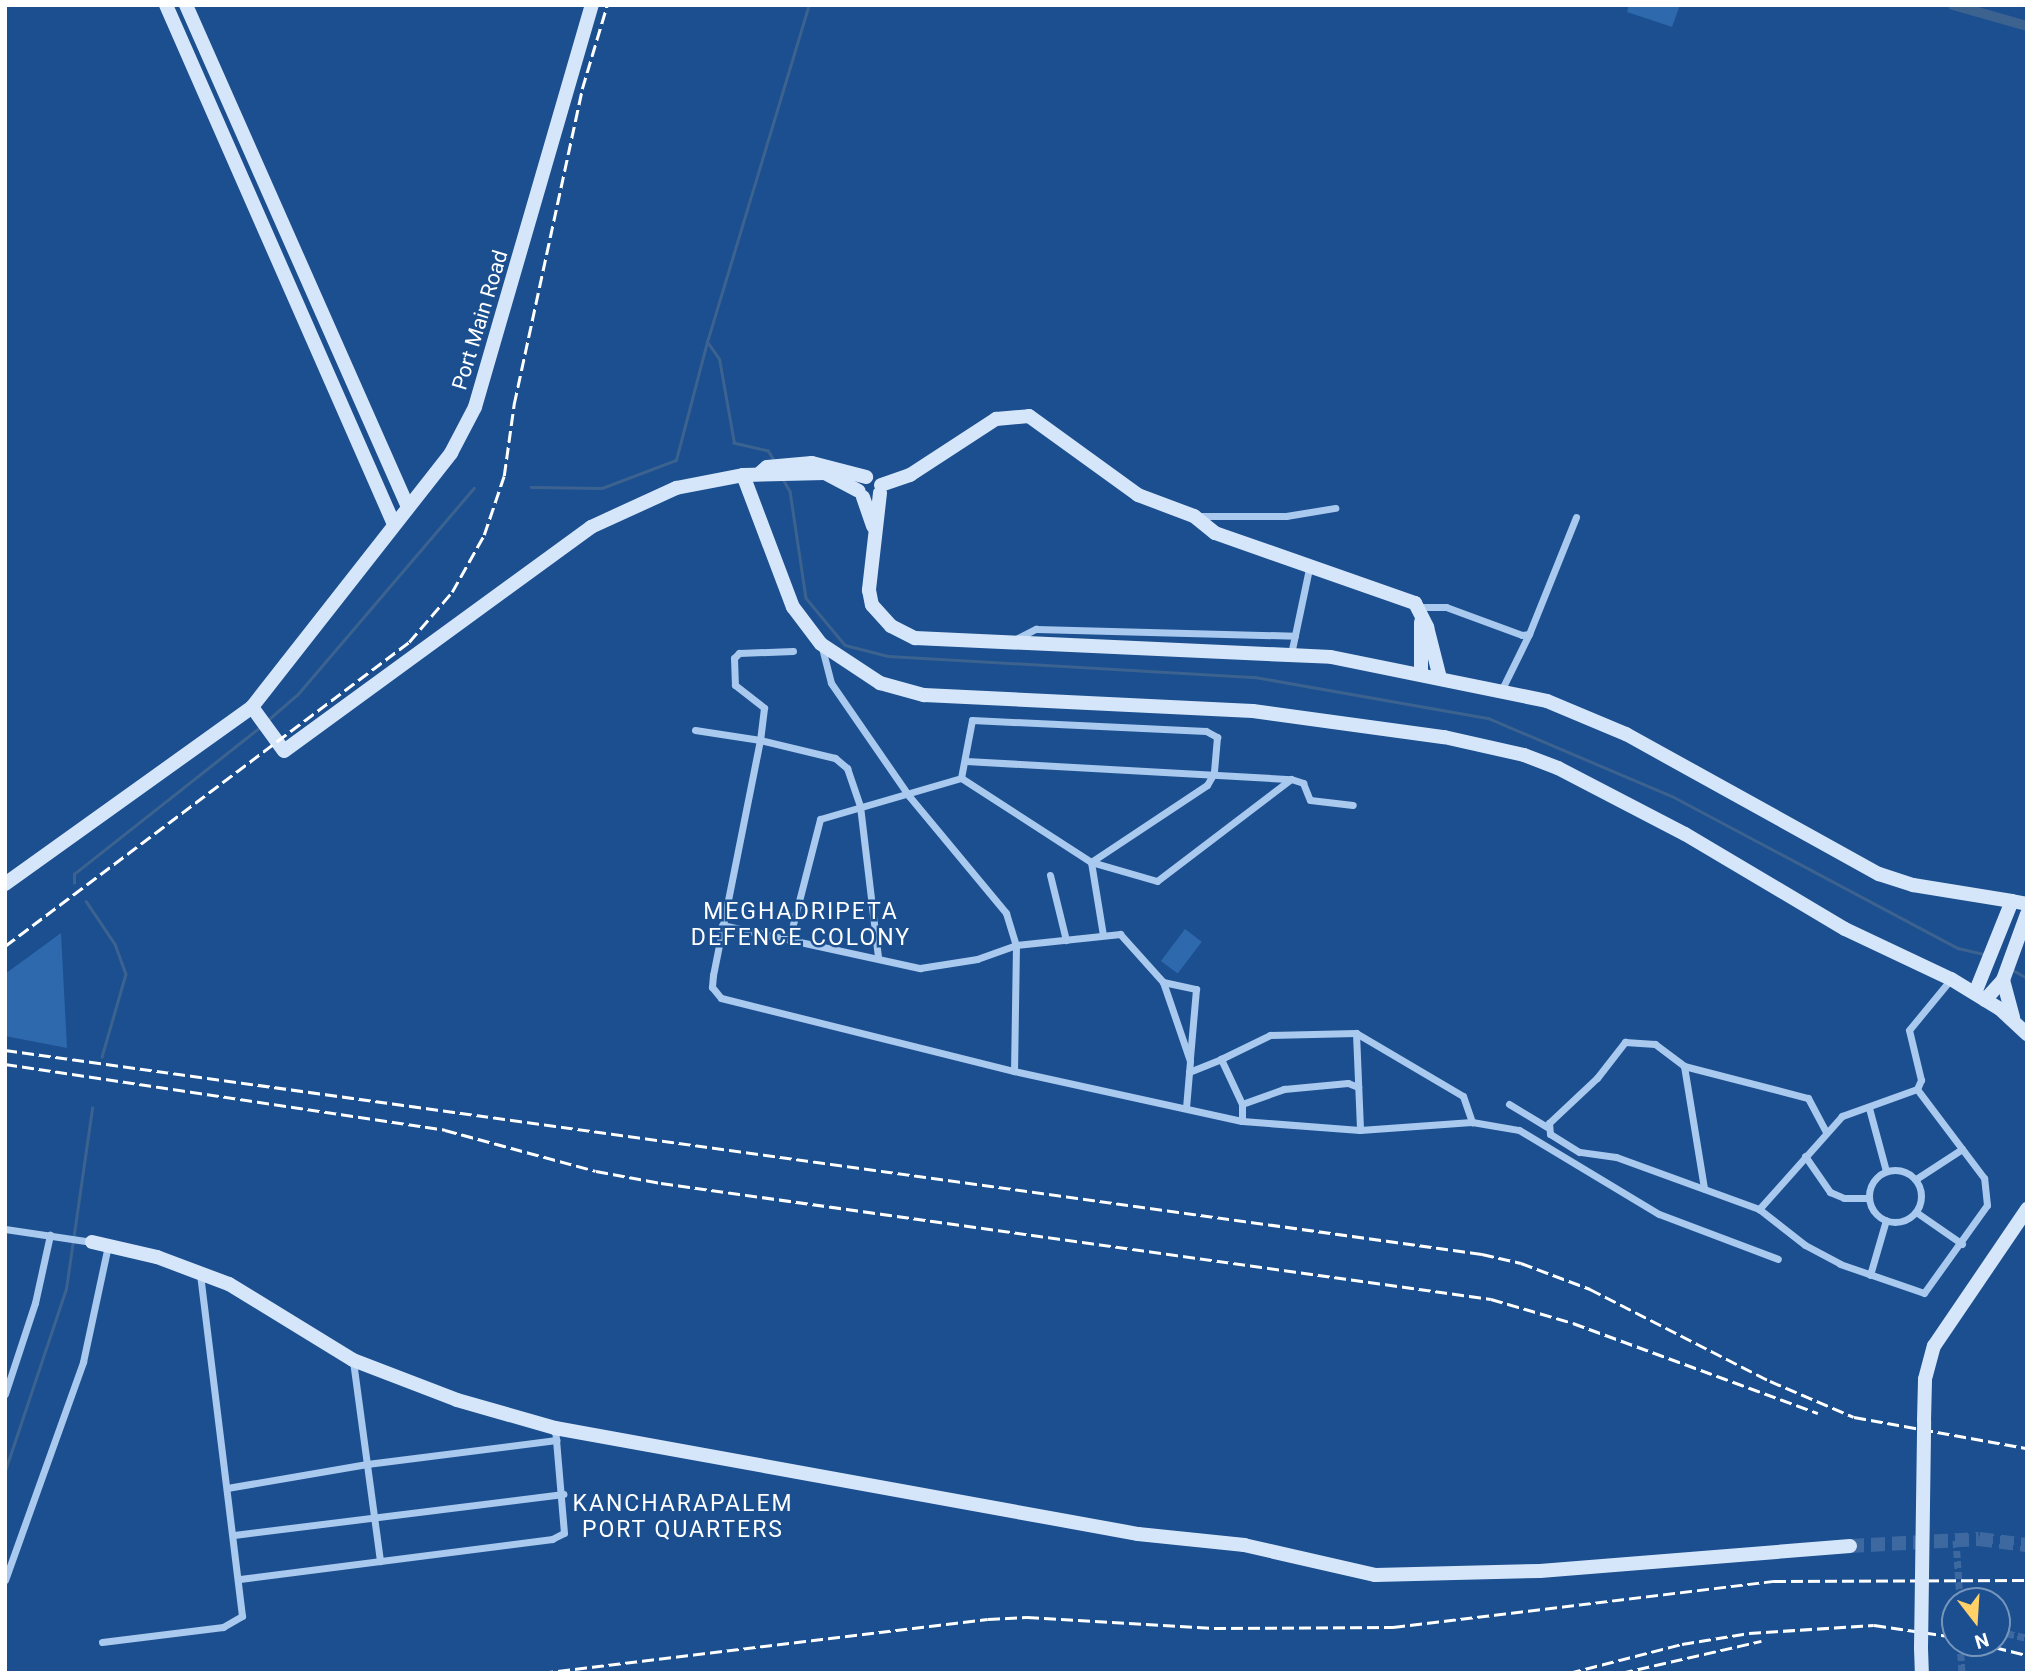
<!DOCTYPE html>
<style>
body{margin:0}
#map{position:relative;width:2032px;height:1678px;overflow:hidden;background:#1b4f8f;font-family:Roboto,sans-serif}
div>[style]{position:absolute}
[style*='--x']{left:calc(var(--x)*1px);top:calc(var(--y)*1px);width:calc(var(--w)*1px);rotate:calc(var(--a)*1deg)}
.green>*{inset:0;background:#2e69ad;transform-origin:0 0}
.stream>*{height:2.5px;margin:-1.25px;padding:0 1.25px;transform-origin:1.25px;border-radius:1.25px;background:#3c6290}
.canal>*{height:10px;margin:-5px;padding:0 5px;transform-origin:5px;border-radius:5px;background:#3c6290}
.street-tunnel>*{height:7px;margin-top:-3.5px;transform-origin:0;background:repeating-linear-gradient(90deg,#3d69a0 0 7px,transparent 0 10.5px)}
.secondary-tunnel>*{height:14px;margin-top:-7px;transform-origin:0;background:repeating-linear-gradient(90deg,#3d69a0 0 14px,transparent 0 21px)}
.street>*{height:7px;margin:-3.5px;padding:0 3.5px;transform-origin:3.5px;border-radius:3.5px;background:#a9c9ee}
.street>.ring{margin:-3.5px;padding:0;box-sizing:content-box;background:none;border:7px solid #a9c9ee;border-radius:50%}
.secondary>*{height:14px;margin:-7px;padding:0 7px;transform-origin:7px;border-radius:7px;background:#d6e6fa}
.rail>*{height:2.5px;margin-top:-1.25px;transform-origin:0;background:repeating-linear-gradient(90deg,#fff 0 12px,transparent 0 17px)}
.secondary-bridge>*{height:14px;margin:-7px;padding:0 7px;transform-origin:7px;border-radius:7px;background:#d6e6fa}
span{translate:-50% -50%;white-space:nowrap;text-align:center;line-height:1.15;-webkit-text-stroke:5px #1b4f8f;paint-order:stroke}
.street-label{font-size:21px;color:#fff}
.neighbourhood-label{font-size:23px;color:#fff;letter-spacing:2px}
.frame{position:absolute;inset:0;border:7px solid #fff;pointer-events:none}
.north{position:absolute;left:1941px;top:1587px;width:70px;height:70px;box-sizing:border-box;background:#1b4f8f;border:2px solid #7695bc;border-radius:50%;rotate:163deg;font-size:19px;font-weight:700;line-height:28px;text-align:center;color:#fff}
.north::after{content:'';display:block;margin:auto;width:24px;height:32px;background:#ffd166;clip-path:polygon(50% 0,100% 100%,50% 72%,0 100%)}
</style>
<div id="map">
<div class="green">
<div style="clip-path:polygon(1629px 5px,1680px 5px,1672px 27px,1627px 12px)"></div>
<div style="left:1185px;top:929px;width:21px;height:40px;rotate:37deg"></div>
<div style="clip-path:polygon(61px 933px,67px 1048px,5px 1036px,5px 974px)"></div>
</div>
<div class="stream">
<div style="--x:774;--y:461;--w:12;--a:-121"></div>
<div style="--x:768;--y:451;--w:35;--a:-167"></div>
<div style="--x:734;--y:443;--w:85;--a:-100.1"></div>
<div style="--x:719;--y:359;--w:21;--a:-125"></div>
<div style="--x:707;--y:342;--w:352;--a:-73.2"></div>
<div style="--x:783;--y:479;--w:14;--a:60"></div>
<div style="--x:790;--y:491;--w:108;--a:81.5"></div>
<div style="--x:806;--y:598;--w:61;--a:50.3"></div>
<div style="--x:845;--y:645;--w:44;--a:14.3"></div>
<div style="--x:888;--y:656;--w:368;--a:3.3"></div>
<div style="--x:1255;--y:677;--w:237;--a:10"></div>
<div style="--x:1488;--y:718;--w:200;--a:23"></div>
<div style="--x:1672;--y:796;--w:324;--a:28"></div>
<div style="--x:1958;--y:948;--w:27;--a:13"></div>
<div style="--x:531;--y:487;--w:71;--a:0.8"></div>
<div style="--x:602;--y:488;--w:79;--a:-20.7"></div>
<div style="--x:676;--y:460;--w:122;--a:-75.3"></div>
<div style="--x:268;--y:720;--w:38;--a:-41"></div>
<div style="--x:297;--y:695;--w:272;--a:-49.5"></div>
<div style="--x:74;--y:883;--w:9;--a:-90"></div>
<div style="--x:74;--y:874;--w:237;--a:-38.3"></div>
<div style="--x:86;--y:901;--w:52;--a:56"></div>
<div style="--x:115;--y:944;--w:32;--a:70"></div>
<div style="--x:126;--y:974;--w:86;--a:106.1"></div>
<div style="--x:2011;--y:969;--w:18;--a:29"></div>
<div style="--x:2027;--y:1434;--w:41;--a:90"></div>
<div style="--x:5;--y:1471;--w:192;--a:-71.5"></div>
<div style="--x:66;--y:1289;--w:183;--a:-81.8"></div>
</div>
<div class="canal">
<div style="--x:1953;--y:5;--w:77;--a:15.8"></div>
</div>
<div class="street-tunnel">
<div style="--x:1956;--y:1540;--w:61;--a:86.2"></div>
<div style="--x:1997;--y:1631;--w:31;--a:13"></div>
<div style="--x:1960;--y:1643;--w:30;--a:86"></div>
</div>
<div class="secondary-tunnel">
<div style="--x:1850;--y:1546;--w:129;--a:-3.1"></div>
<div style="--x:1979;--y:1539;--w:48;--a:7.1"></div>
</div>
<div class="street">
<div style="--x:1196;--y:516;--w:90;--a:0"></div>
<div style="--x:1286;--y:516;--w:50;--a:-9.3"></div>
<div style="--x:1418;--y:607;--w:28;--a:0"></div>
<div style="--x:1446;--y:607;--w:81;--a:20.2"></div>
<div style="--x:1522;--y:635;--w:7;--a:-8"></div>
<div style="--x:1529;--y:634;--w:126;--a:-68.1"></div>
<div style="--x:1012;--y:641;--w:27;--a:-27"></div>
<div style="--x:1036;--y:629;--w:259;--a:1.5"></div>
<div style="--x:821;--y:644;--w:40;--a:75.6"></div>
<div style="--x:831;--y:683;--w:137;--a:55.4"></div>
<div style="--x:909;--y:796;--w:152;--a:50.3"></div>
<div style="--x:1006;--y:913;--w:34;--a:73"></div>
<div style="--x:1016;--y:945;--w:126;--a:90.9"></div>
<div style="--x:793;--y:651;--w:54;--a:177.9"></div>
<div style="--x:739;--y:653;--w:7;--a:135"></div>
<div style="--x:734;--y:658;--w:27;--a:88"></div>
<div style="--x:735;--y:685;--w:37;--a:38"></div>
<div style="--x:764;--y:708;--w:32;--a:97"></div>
<div style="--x:760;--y:740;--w:77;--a:13.5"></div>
<div style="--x:835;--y:758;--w:16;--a:40"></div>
<div style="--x:847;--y:768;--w:40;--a:71.1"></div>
<div style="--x:860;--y:806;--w:151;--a:83.2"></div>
<div style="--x:1291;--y:654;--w:92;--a:-78.1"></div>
<div style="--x:1501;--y:691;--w:64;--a:-63.8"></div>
<div style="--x:695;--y:730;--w:66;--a:8.7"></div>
<div style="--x:760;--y:740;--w:240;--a:101.3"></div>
<div style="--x:713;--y:975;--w:12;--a:95"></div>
<div style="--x:712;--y:987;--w:14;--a:51"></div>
<div style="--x:721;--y:998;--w:302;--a:14"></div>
<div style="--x:1014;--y:1071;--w:233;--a:12.4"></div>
<div style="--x:1242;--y:1121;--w:118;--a:4.4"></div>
<div style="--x:1360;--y:1130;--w:112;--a:-4.1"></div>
<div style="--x:1472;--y:1122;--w:48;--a:9.7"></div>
<div style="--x:1519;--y:1130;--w:163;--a:31"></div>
<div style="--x:1659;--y:1214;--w:127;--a:20.7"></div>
<div style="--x:966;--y:761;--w:325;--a:3.2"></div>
<div style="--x:1291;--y:779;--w:168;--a:142.7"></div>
<div style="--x:1157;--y:881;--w:69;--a:-163.9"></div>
<div style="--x:1091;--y:862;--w:74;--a:80.7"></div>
<div style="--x:1291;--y:779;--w:13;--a:18"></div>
<div style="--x:1303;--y:783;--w:18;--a:68"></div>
<div style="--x:1310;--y:800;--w:43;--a:6.6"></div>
<div style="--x:1050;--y:875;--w:67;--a:76.2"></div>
<div style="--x:722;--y:925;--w:203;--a:12.3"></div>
<div style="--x:920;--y:968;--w:58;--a:-9"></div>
<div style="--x:977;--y:959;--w:41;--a:-19.7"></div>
<div style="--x:1016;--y:945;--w:105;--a:-6"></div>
<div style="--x:1120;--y:934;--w:64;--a:48.1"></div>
<div style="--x:1163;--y:982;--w:83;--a:71.1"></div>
<div style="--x:1190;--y:1061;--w:47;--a:94.9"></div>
<div style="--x:790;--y:936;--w:121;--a:-75.6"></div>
<div style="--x:820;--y:819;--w:147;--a:-16.2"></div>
<div style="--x:961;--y:778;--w:59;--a:-79.3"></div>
<div style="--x:972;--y:720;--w:234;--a:2.7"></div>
<div style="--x:1206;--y:731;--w:13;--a:29"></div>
<div style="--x:1217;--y:737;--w:36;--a:95"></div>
<div style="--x:1214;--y:773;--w:14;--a:120"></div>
<div style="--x:1207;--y:785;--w:139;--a:146.4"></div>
<div style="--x:1091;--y:862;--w:155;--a:-147.1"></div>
<div style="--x:1163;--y:982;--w:34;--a:12"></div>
<div style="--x:1196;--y:989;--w:69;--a:95"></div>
<div style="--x:1356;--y:1033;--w:97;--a:87.6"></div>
<div style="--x:1684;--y:1066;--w:124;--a:80.7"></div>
<div style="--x:1189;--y:1072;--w:35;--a:-22"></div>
<div style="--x:1917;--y:1089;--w:80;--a:160.2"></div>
<div style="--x:1842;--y:1116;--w:125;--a:131.7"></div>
<div style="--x:1759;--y:1209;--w:58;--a:38"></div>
<div style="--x:1805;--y:1245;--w:40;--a:28"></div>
<div style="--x:1840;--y:1264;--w:89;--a:19"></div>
<div style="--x:1924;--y:1293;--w:108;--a:-54.4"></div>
<div style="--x:1987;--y:1205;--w:27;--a:-96"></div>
<div style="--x:1984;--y:1178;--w:111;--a:-127"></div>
<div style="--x:1917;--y:1089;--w:10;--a:-66"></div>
<div style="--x:1921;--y:1080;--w:51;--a:-103.5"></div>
<div style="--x:1909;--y:1030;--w:66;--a:-50.5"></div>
<div style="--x:1242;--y:1104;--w:45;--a:-19.7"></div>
<div style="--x:1284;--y:1089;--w:64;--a:-5.4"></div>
<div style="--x:1348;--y:1083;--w:11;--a:22"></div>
<div style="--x:1509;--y:1104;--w:44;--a:31.2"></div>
<div style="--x:1869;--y:1108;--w:65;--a:74.9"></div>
<div style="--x:1242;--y:1121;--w:17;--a:-90"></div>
<div style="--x:1242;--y:1104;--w:50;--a:-115"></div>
<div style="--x:1221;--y:1059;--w:55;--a:-26.1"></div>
<div style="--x:1270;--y:1035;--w:86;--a:-1.3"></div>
<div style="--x:1356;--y:1033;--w:124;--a:30.5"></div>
<div style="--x:1463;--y:1096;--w:28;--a:71"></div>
<div style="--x:1805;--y:1156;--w:44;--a:55.2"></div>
<div style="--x:1830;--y:1192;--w:15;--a:23"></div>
<div style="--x:1844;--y:1198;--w:25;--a:0"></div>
<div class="ring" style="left:1869px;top:1170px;width:45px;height:45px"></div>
<div style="--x:1916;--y:1179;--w:55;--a:-33.1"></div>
<div style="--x:1759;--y:1209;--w:152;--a:-160"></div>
<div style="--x:1616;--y:1157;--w:37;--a:-172"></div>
<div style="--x:1579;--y:1152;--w:34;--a:-148"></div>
<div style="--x:1550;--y:1134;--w:11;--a:-95"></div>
<div style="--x:1549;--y:1123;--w:66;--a:-43.2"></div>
<div style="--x:1597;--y:1078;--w:46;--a:-52.1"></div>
<div style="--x:1625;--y:1042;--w:30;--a:4"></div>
<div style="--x:1655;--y:1044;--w:36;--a:37"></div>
<div style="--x:1684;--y:1066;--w:128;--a:14.5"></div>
<div style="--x:1808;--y:1098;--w:38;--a:62"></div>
<div style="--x:1916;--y:1212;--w:56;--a:34.8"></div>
<div style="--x:5;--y:1229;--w:88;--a:8.5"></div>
<div style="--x:1870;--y:1275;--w:57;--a:-73.8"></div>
<div style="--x:353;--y:1361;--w:202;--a:82.3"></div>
<div style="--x:5;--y:1394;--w:96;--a:-71.8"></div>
<div style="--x:35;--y:1303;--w:70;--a:-77.6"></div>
<div style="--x:227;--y:1488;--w:142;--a:-9.7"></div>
<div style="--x:367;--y:1464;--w:191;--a:-7.2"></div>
<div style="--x:234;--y:1535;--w:332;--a:-7.1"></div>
<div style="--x:240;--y:1579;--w:315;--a:-7.3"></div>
<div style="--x:552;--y:1539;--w:13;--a:-27"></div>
<div style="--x:564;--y:1533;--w:105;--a:-94.9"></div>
<div style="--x:5;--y:1580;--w:232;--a:-70.3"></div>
<div style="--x:83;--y:1362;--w:120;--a:-77.9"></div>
<div style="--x:102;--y:1642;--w:122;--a:-7.1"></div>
<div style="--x:223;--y:1627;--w:22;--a:-30"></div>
<div style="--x:242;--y:1616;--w:347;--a:-97"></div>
</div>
<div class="secondary">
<div style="--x:166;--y:5;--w:565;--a:66.3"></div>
<div style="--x:186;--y:5;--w:547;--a:66.15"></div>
<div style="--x:760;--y:473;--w:9;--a:-41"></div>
<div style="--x:767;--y:467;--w:45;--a:-5.1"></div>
<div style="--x:812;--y:463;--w:56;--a:14.5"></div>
<div style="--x:743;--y:475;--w:82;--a:-1.4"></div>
<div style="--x:825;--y:473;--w:38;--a:28"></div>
<div style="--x:881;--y:485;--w:31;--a:-19"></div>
<div style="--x:910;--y:475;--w:103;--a:-33.1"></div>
<div style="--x:996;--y:419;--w:33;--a:-5"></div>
<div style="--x:1029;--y:416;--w:135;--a:35.9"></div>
<div style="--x:1138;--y:495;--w:60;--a:20.6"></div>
<div style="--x:1194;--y:516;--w:27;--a:39"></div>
<div style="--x:1215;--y:533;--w:212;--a:19.3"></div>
<div style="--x:1415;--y:603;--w:27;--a:63"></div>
<div style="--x:1427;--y:627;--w:53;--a:75.7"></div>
<div style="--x:880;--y:493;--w:98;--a:96.5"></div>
<div style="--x:869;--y:590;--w:15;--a:79"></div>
<div style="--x:872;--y:605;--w:28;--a:48"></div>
<div style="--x:891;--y:626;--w:27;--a:27"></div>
<div style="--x:915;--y:638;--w:416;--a:2.6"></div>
<div style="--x:1331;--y:657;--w:220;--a:11.5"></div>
<div style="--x:1547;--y:701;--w:86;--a:22.7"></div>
<div style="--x:1626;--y:734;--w:289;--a:29"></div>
<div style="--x:1879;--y:874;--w:36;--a:18"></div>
<div style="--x:1913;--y:885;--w:100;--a:9.2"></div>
<div style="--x:863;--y:497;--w:31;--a:71"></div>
<div style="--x:1421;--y:674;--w:52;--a:-90"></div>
<div style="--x:252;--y:707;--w:323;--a:-51.9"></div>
<div style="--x:451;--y:453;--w:52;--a:-62.4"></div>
<div style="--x:475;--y:407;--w:419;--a:-73.8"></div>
<div style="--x:5;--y:884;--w:304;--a:-35.6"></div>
<div style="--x:252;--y:707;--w:54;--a:54"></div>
<div style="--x:284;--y:751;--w:380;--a:-36.1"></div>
<div style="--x:591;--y:527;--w:94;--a:-24.6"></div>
<div style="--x:676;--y:488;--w:68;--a:-11"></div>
<div style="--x:743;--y:475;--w:141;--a:69.3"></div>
<div style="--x:793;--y:607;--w:46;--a:52.9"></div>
<div style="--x:821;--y:644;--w:71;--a:33.5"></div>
<div style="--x:880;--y:683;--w:46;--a:15.3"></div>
<div style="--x:924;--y:695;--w:329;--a:2.8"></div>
<div style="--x:1253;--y:711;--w:193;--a:7.8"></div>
<div style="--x:1444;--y:737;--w:82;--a:12.7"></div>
<div style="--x:1524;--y:755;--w:36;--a:21"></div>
<div style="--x:1558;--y:768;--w:143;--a:27.5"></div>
<div style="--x:1685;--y:834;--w:186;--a:30.7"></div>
<div style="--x:1845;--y:929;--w:117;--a:25.3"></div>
<div style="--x:1951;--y:979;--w:57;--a:31.5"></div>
<div style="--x:2000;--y:1009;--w:37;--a:43"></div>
<div style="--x:2003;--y:980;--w:39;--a:75"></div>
<div style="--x:1975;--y:993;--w:99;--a:-68.1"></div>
<div style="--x:2012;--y:901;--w:15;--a:11"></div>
<div style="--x:1985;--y:1000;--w:27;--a:-48"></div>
<div style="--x:2003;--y:980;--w:70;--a:-70"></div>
<div style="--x:92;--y:1242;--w:67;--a:13"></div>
<div style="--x:157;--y:1257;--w:77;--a:20.6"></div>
<div style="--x:229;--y:1284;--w:145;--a:31.5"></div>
<div style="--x:353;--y:1360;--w:111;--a:21"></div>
<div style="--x:457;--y:1400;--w:102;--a:15.9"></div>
<div style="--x:555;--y:1428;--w:593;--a:10.3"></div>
<div style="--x:1138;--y:1534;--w:107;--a:5.9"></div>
<div style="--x:1244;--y:1545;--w:134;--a:12.9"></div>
<div style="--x:1375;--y:1575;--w:165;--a:-1.4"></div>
<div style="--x:1540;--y:1571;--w:311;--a:-4.6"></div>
<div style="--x:1924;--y:1421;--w:42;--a:-88.6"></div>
<div style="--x:1925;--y:1379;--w:34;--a:-75"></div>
<div style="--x:1934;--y:1346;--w:166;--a:-55.8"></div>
<div style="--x:1921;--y:1648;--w:25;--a:88"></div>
</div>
<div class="rail">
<div style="--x:5;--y:946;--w:506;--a:-36.96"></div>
<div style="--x:409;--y:642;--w:66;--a:-49.3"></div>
<div style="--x:452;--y:592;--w:65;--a:-60.7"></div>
<div style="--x:484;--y:535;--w:62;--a:-71.3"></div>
<div style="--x:504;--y:476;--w:73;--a:-82.1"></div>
<div style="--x:514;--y:404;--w:322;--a:-77.8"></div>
<div style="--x:582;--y:89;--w:88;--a:-73.4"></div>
<div style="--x:5;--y:1050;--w:1491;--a:7.86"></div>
<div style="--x:1482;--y:1254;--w:40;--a:13"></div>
<div style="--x:1521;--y:1263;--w:74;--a:20.6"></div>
<div style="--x:1590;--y:1289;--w:202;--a:27.1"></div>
<div style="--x:1770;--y:1381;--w:91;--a:23.2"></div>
<div style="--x:1854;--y:1417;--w:176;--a:10.2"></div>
<div style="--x:5;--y:1064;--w:445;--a:8.5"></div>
<div style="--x:445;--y:1130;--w:156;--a:15.2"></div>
<div style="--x:596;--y:1171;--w:66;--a:10.5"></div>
<div style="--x:661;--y:1183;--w:838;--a:7.96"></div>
<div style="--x:1491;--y:1299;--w:85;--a:16.3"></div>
<div style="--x:1573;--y:1323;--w:261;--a:20.2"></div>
<div style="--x:1978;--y:1643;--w:50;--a:13.8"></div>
<div style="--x:541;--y:1673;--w:450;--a:-6.9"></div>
<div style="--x:988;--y:1619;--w:39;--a:-3"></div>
<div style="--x:1027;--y:1617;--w:187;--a:3.4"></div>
<div style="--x:1214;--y:1628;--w:179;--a:-0.3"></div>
<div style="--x:1393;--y:1627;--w:384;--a:-6.9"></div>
<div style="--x:1774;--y:1581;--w:253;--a:-0.2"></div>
<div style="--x:1569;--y:1673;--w:117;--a:-14.4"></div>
<div style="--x:1682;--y:1644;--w:68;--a:-9.3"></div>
<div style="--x:1749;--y:1633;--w:125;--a:-3.7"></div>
<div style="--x:1874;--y:1625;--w:82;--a:8.4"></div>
<div style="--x:1621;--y:1673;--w:144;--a:-12.9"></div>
</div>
<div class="secondary-bridge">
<div style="--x:1921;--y:1648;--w:227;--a:-89.2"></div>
</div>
<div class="street-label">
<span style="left:480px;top:320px;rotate:-73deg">Port Main Road</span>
</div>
<div class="neighbourhood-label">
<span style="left:801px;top:925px">MEGHADRIPETA<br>DEFENCE COLONY</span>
<span style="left:683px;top:1517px">KANCHARAPALEM<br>PORT QUARTERS</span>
</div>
<div class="frame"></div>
<div class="north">N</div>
</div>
